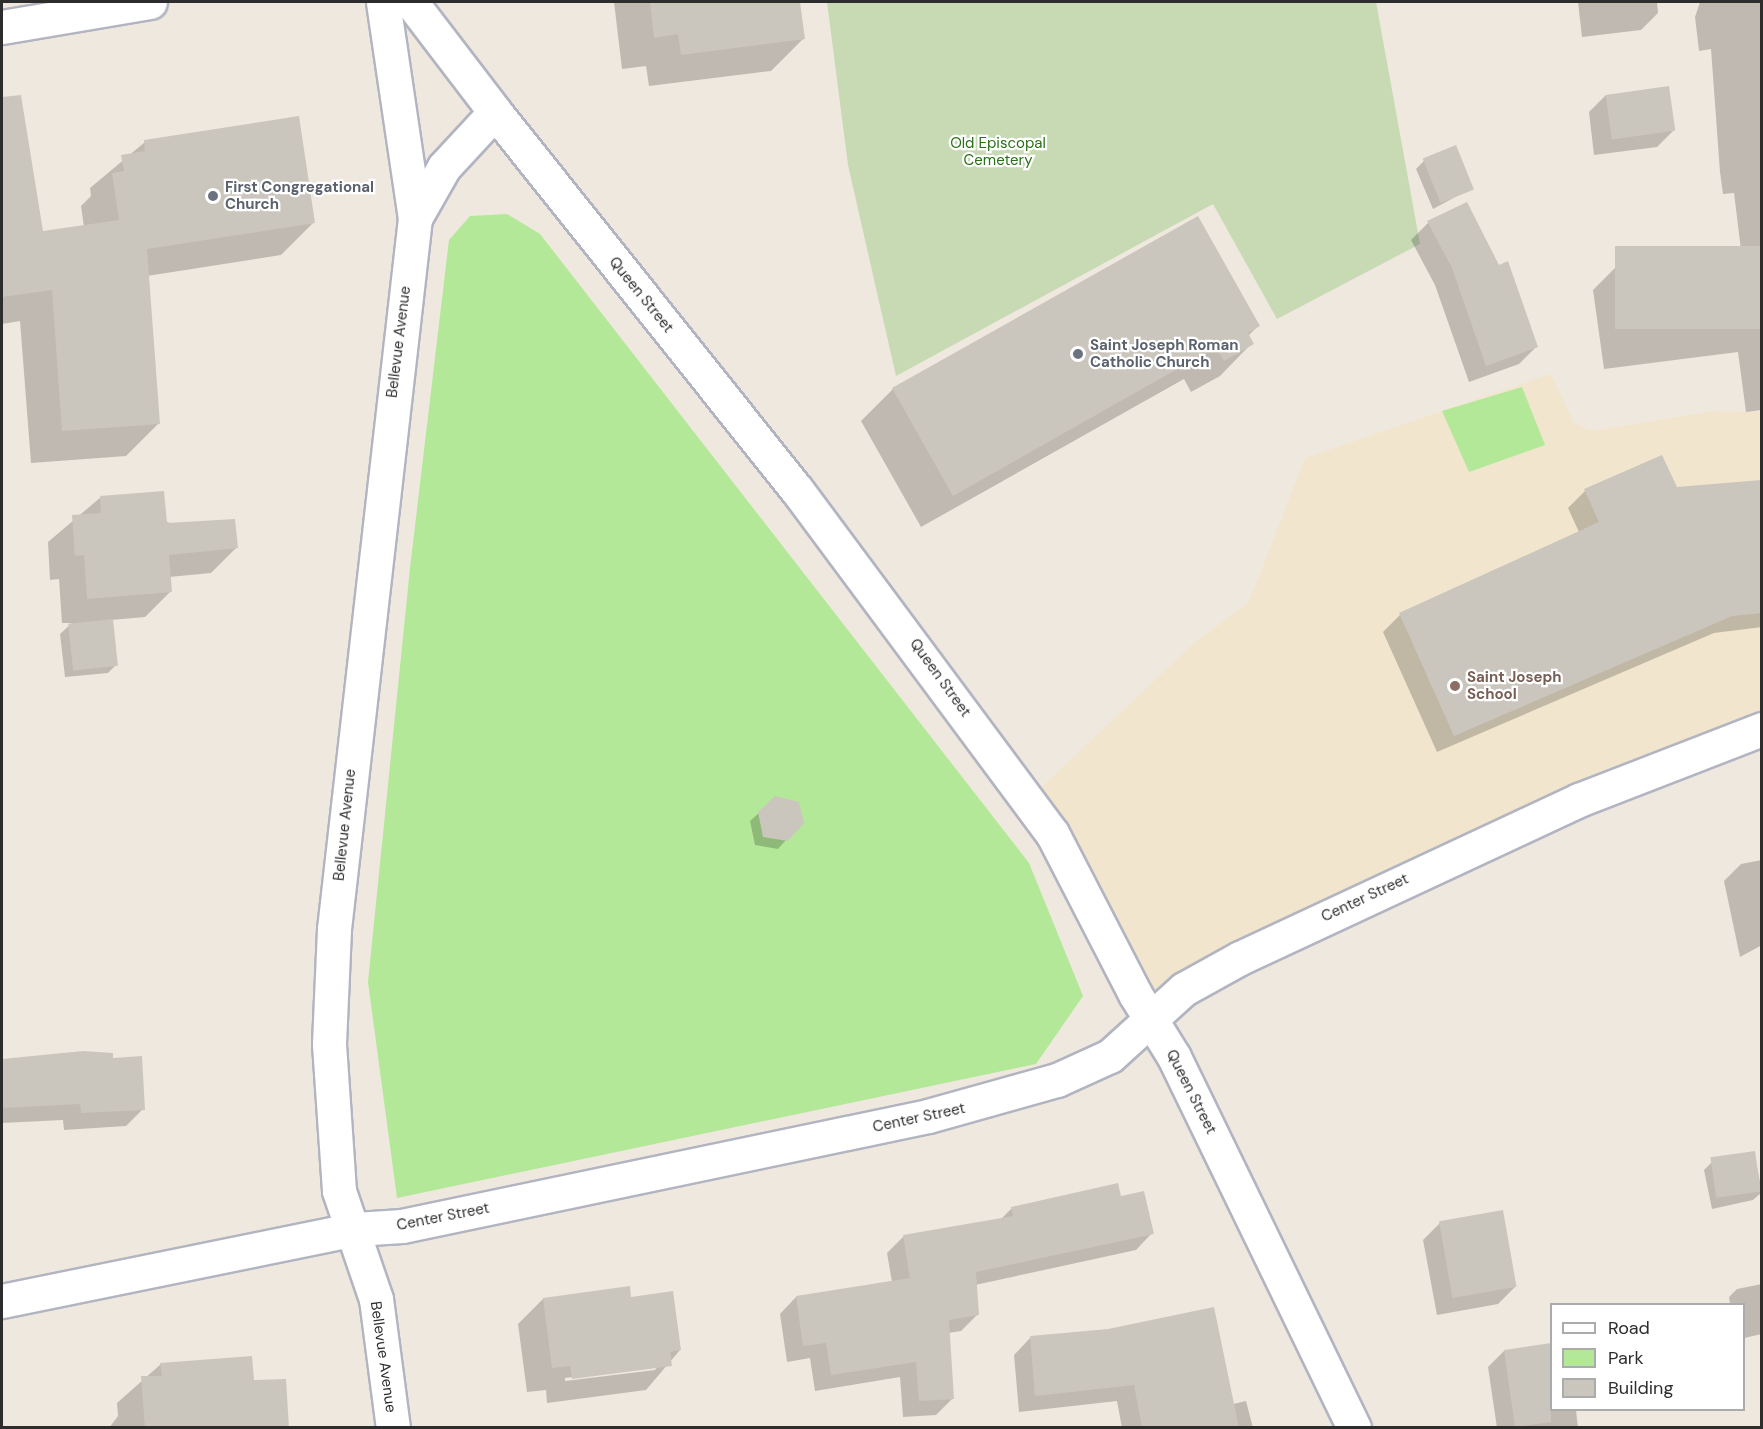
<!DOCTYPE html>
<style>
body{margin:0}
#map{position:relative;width:1763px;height:1429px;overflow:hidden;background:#efe8de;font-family:"DM Sans",sans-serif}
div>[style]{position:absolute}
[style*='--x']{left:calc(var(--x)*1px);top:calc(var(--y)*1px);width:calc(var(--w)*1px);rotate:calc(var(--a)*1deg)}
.education>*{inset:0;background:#f1e6cd}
.green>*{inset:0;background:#b3e898}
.cemetery>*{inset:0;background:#c7dab4}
.shadow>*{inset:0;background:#0003}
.building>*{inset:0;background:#cbc6bd;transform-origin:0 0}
.roads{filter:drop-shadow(2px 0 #b2b5c1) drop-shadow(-2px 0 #b2b5c1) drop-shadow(0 2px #b2b5c1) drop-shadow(0 -2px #b2b5c1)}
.minor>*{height:33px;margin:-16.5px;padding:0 16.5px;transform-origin:16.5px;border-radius:16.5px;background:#fff}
.tertiary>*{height:33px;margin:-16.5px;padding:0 16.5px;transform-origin:16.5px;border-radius:16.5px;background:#fff}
.dots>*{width:16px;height:16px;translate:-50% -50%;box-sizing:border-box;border:3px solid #fff;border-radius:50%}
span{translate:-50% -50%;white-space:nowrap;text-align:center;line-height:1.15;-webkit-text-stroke:4.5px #fff;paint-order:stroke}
.park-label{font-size:15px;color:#297016}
.worship-label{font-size:15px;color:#5b616d;font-weight:700}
.left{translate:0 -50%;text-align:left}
.street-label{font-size:15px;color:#2d2d2d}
.education-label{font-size:15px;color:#785e54;font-weight:700}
.frame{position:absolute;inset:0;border:3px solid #2d2d2d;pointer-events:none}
.legend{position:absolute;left:1550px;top:1303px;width:195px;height:108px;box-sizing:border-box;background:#fff;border:2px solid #ababab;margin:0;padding:8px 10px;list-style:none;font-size:18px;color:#2d2d2d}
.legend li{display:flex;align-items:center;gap:12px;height:30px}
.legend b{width:30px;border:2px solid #ababab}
</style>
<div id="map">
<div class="education">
<div style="clip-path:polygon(1551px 374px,1574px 423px,1592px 431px,1714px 411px,1761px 412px,1761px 729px,1731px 739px,1150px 1019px,1029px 799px,1194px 643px,1249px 602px,1305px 458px)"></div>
</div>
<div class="green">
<div style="clip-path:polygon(507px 214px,540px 234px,1029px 863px,1083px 996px,1036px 1064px,397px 1198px,368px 982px,410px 568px,449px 240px,470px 216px)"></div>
<div style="clip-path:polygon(1522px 387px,1545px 445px,1469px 472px,1442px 411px)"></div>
</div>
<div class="cemetery">
<div style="clip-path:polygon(827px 2px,1376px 2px,1420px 244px,1277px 319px,1213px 204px,896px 376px,848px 165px)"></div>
</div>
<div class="shadow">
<div style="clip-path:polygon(614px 2px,799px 2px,803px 39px,771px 71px,649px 86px,646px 66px,622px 69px)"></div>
<div style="clip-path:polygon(1578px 2px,1657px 2px,1658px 13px,1641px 30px,1582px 37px)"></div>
<div style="clip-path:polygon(1700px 2px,1762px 2px,1762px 410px,1746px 412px,1738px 352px,1604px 369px,1593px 290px,1617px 266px,1741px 250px,1734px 193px,1723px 194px,1720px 172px,1711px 49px,1699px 51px,1695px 17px)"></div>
<div style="clip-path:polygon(1606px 95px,1674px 130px,1657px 147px,1594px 155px,1589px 112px)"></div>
<div style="clip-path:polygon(145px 142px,313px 223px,281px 255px,147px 276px,158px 424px,126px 456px,31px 463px,20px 321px,2px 324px,2px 156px,29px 152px,42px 233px,84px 227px,81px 206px,91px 196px,90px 188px)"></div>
<div style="clip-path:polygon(1424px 161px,1472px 188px,1433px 209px,1416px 169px)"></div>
<div style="clip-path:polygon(1466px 204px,1536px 347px,1519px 364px,1469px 382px,1435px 285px,1411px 240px,1428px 223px)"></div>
<div style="clip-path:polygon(1258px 326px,1248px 336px,1252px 343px,1220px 376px,1191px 392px,1184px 379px,921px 527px,861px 421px,893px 389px)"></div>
<div style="clip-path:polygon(1762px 482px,1762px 627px,1714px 633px,1437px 752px,1383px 632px,1400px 615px,1579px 532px,1568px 508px,1585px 491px,1696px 490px)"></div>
<div style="clip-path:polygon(101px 497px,236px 548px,211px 573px,169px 577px,170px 592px,145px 617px,111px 620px,116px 665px,108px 673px,65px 677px,60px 634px,72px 623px,62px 623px,59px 579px,50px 580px,48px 542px)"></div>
<div style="clip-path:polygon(759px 813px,786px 840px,778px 849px,755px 845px,750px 821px)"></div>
<div style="clip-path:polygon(1762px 860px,1762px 945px,1740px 957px,1724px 881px,1741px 864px)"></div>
<div style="clip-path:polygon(111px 1055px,143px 1109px,126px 1126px,64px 1130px,63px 1120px,2px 1123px,2px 1060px)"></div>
<div style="clip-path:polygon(1754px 1153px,1762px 1192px,1753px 1200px,1712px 1209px,1704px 1170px,1712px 1162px)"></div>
<div style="clip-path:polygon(1120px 1198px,1152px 1233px,1136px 1250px,975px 1285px,977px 1315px,961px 1331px,948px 1333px,953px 1398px,936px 1415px,903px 1417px,900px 1377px,815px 1391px,810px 1358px,787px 1362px,780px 1314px,796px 1297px,892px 1282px,887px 1253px,903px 1237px,1001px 1219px,1012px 1208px)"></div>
<div style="clip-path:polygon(1440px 1223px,1515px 1287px,1498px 1304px,1437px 1315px,1423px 1240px)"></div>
<div style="clip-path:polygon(1762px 1284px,1762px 1334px,1744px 1338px,1744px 1304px,1730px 1304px,1729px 1297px,1737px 1289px)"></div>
<div style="clip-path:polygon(evenodd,630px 1298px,680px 1350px,646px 1390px,547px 1403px,546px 1390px,527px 1392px,518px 1324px,543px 1299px,630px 1298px,658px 1366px,655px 1370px,565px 1381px,565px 1378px,658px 1366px)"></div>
<div style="clip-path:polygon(1031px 1337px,1233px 1404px,1246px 1401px,1253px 1428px,1122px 1428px,1117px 1401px,1019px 1412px,1014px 1355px)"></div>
<div style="clip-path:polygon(1552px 1344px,1552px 1410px,1576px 1410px,1578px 1428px,1497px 1428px,1488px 1367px,1504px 1351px)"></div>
<div style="clip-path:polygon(161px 1364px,252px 1382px,288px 1428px,109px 1428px,118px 1416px,117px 1403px)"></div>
</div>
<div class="building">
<div style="clip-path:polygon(650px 2px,800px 2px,805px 39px,681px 55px,678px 34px,654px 38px)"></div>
<div style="left:1669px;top:86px;width:45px;height:64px;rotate:82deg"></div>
<div style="clip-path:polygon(21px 95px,43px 231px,119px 220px,112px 173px,124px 171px,121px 155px,145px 151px,144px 140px,299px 116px,315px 223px,147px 249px,160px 424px,62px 431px,52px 290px,2px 297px,2px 97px)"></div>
<div style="left:1456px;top:145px;width:48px;height:36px;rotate:68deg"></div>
<div style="clip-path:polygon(1467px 202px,1499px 265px,1508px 261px,1538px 347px,1486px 366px,1452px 268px,1427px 221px)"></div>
<div style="clip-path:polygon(1198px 216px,1260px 326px,1248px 333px,1254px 344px,1224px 361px,1216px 347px,953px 496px,892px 388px)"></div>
<div style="left:1761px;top:246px;width:83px;height:146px;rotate:90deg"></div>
<div style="clip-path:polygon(1662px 455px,1677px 487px,1761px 480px,1761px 613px,1732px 616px,1454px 736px,1399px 613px,1599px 522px,1584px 489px)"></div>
<div style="clip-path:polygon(164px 491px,167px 523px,235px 519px,238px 548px,169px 555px,172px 592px,87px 599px,84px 555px,75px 556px,72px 515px,101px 513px,100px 496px)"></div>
<div style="left:113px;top:619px;width:47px;height:45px;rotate:84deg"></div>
<div style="clip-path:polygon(775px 796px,799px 802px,804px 823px,788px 841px,763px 837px,758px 812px)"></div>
<div style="clip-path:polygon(83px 1051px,113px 1053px,113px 1058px,142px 1056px,145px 1110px,81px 1113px,80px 1104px,3px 1108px,2px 1059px)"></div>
<div style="left:1755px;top:1151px;width:41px;height:45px;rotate:82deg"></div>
<div style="clip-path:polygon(1118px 1183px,1121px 1196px,1144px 1191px,1154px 1234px,976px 1272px,979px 1315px,949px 1320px,954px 1399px,919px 1401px,916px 1362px,831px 1375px,826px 1343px,803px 1346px,796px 1296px,910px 1278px,903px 1235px,1013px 1216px,1011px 1207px)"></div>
<div style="left:1503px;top:1210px;width:78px;height:65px;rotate:80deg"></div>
<div style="clip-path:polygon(630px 1286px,631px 1297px,673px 1291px,681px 1350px,670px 1352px,672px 1366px,572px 1379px,570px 1366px,552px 1368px,543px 1298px)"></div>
<div style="clip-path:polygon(1214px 1307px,1239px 1428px,1142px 1428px,1134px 1385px,1035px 1396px,1030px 1336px,1108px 1329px)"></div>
<div style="clip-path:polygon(1551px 1343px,1551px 1422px,1515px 1427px,1504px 1350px)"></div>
<div style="clip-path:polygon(252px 1356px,254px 1380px,286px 1379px,289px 1428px,145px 1428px,141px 1376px,162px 1376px,160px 1363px)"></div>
</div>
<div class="roads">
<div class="minor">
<div style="--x:2;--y:27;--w:150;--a:-9.6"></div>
<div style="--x:495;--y:112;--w:484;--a:51.4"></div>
<div style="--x:797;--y:490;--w:427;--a:53.4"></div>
<div style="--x:1052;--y:833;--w:181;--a:62.7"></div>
<div style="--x:1135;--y:994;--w:74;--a:58.2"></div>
<div style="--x:1174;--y:1057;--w:412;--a:64.1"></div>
<div style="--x:355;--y:1229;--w:47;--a:-3.7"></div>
<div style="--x:402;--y:1226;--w:537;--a:-11.81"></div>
<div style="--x:928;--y:1116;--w:134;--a:-15.6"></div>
<div style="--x:1057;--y:1080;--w:58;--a:-24.4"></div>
<div style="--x:1110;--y:1056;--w:100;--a:-42.2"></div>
<div style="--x:1184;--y:989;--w:64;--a:-29"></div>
<div style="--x:1240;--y:958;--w:374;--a:-25"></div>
<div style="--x:1579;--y:800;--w:196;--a:-21.2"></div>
</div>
<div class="tertiary">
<div style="--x:383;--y:2;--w:218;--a:81.6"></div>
<div style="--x:415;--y:218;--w:716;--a:96.5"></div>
<div style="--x:334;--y:929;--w:115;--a:92.5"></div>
<div style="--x:329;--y:1044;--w:147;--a:86.1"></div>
<div style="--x:339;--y:1191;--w:114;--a:71.1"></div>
<div style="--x:376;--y:1299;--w:130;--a:82.5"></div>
<div style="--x:411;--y:2;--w:138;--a:52.6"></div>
<div style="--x:495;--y:112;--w:75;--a:132.8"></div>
<div style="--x:444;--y:167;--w:59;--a:119.6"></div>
<div style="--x:2;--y:1301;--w:360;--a:-11.5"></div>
</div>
</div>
<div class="dots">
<div style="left:213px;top:196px;background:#6b7280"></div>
<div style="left:1078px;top:354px;background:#6b7280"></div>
<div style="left:1455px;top:686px;background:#8d6e63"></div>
</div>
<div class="park-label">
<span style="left:998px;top:152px">Old Episcopal<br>Cemetery</span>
</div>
<div class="worship-label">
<span class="left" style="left:225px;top:196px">First Congregational<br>Church</span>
<span class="left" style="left:1090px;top:354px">Saint Joseph Roman<br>Catholic Church</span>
</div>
<div class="street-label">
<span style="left:641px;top:295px;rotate:51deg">Queen Street</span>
<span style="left:399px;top:342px;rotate:-83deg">Bellevue Avenue</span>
<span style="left:940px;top:678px;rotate:54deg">Queen Street</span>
<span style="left:345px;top:825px;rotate:-84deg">Bellevue Avenue</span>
<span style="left:1365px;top:898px;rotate:-25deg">Center Street</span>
<span style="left:1191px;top:1092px;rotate:63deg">Queen Street</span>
<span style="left:919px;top:1118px;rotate:-12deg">Center Street</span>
<span style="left:443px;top:1217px;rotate:-11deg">Center Street</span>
<span style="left:383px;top:1357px;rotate:82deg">Bellevue Avenue</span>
</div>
<div class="education-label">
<span class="left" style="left:1467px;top:686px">Saint Joseph<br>School</span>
</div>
<div class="frame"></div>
<ul class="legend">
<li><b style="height:8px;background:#fff"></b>Road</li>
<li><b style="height:16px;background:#b3e898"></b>Park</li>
<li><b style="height:16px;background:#cbc6bd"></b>Building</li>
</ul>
</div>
